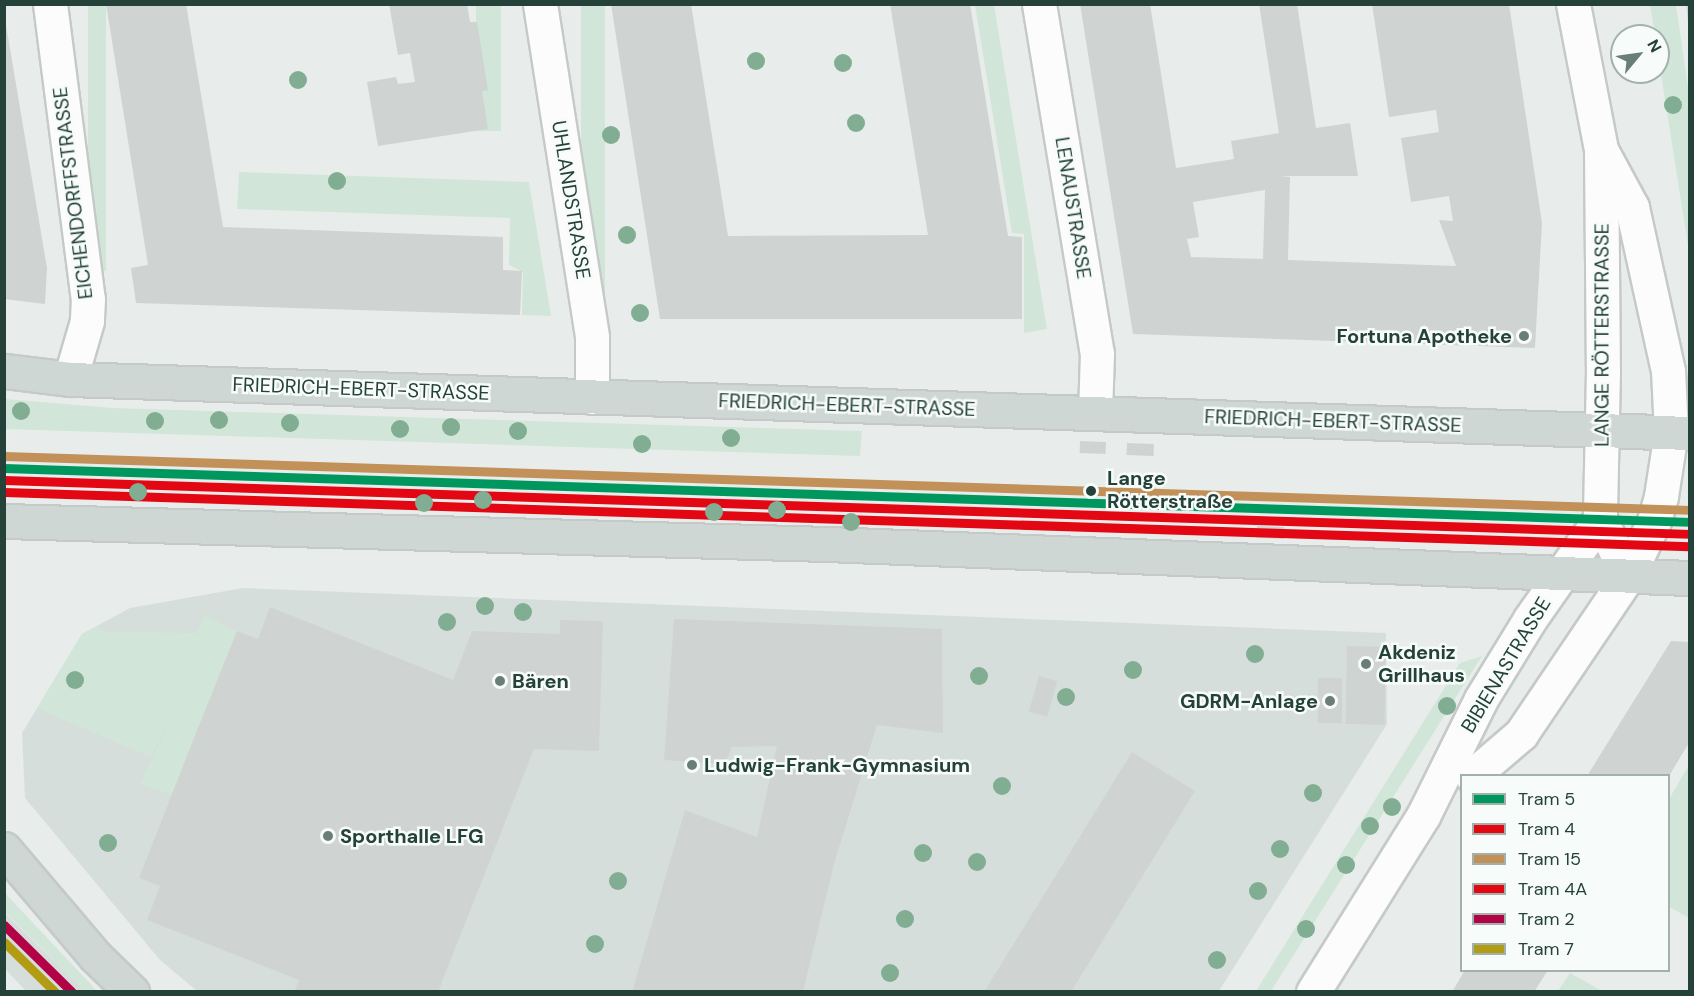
<!DOCTYPE html>
<meta charset="utf-8">
<style>
body{margin:0}
#map{position:relative;width:1694px;height:996px;overflow:hidden;background:#e8edeb;font-family:"DM Sans",sans-serif}
div>[style]{position:absolute}
[style*='--x']{left:calc(var(--x)*1px);top:calc(var(--y)*1px);width:calc(var(--w)*1px);rotate:calc(var(--a)*1deg)}
.built>*{inset:0;background:#d6dedb}
.green>*{inset:0;background:#d1e6d8;transform-origin:0 0}
.building>*{inset:0;background:#cfd4d2;transform-origin:0 0}
.roads{filter:drop-shadow(2px 0 #c5cac8) drop-shadow(-2px 0 #c5cac8) drop-shadow(0 2px #c5cac8) drop-shadow(0 -2px #c5cac8)}
.minor>*{height:33px;margin:-16.5px;padding:0 16.5px;transform-origin:16.5px;border-radius:16.5px;background:#fcfcfc}
.major>*{height:33px;margin:-16.5px;padding:0 16.5px;transform-origin:16.5px;border-radius:16.5px;background:#cfd7d5}
.tram-1>*{height:9px;margin:-4.5px;padding:0 4.5px;transform-origin:4.5px;border-radius:4.5px;background:#00975f}
.tram-2>*{height:9px;margin:-4.5px;padding:0 4.5px;transform-origin:4.5px;border-radius:4.5px;background:#e30613}
.tram-3>*{height:9px;margin:-4.5px;padding:0 4.5px;transform-origin:4.5px;border-radius:4.5px;background:#c2915a}
.tram-4>*{height:9px;margin:-4.5px;padding:0 4.5px;transform-origin:4.5px;border-radius:4.5px;background:#e30613}
.tram-5>*{height:9px;margin:-4.5px;padding:0 4.5px;transform-origin:4.5px;border-radius:4.5px;background:#b10346}
.tram-6>*{height:9px;margin:-4.5px;padding:0 4.5px;transform-origin:4.5px;border-radius:4.5px;background:#b29c14}
.trees>*{width:18px;height:18px;margin:-9px;border-radius:50%;background:#81ae93}
.dots>*{width:16px;height:16px;translate:-50% -50%;box-sizing:border-box;border:3px solid #f7fbf9;border-radius:50%}
span{translate:-50% -50%;white-space:nowrap;text-align:center;line-height:1.15;-webkit-text-stroke:5px #f7fbf9;paint-order:stroke}
.street-label{font-size:20px;color:#24423a}
.poi-label{font-size:20px;color:#24423a;font-weight:700}
.right{translate:-100% -50%;text-align:right}
.left{translate:0 -50%;text-align:left}
.stop-label{font-size:20px;color:#24423a;font-weight:700}
.frame{position:absolute;inset:0;border:6px solid #24423a;pointer-events:none}
.legend{position:absolute;left:1460px;top:774px;width:210px;height:198px;box-sizing:border-box;background:#f7fbf9;border:2px solid #a3b1ad;margin:0;padding:8px 10px;list-style:none;font-size:18px;color:#24423a}
.legend li{display:flex;align-items:center;gap:12px;height:30px}
.legend b{width:30px;border:2px solid #a3b1ad}
.north{position:absolute;left:1610px;top:24px;width:60px;height:60px;box-sizing:border-box;background:#f7fbf9;border:2px solid #a3b1ad;border-radius:50%;rotate:61deg;font-size:16px;font-weight:700;line-height:24px;text-align:center;color:#24423a}
.north::after{content:'';display:block;margin:auto;width:21px;height:27px;background:#697e78;clip-path:polygon(50% 0,100% 100%,50% 72%,0 100%)}
</style>
<div id="map">
<div class="built">
<div style="clip-path:polygon(243px 588px,1386px 633px,1387px 724px,1219px 991px,197px 991px,160px 960px,25px 798px,22px 733px,82px 634px,130px 608px)"></div>
<div style="clip-path:polygon(4px 912px,85px 991px,26px 991px,5px 969px)"></div>
</div>
<div class="green">
<div style="left:88px;top:5px;width:18px;height:266px"></div>
<div style="left:476px;top:5px;width:25px;height:126px"></div>
<div style="left:581px;top:5px;width:24px;height:321px"></div>
<div style="clip-path:polygon(975px 5px,994px 5px,1047px 329px,1024px 333px,1024px 234px,1012px 233px)"></div>
<div style="clip-path:polygon(1650px 5px,1676px 5px,1689px 94px,1689px 252px,1658px 55px,1658px 36px,1655px 36px)"></div>
<div style="clip-path:polygon(239px 172px,529px 182px,551px 316px,522px 315px,523px 272px,509px 265px,510px 218px,237px 209px)"></div>
<div style="clip-path:polygon(5px 399px,113px 408px,862px 431px,860px 456px,5px 429px)"></div>
<div style="clip-path:polygon(205px 616px,237px 631px,172px 795px,140px 784px,192px 676px,151px 757px,37px 708px,82px 634px,97px 626px,104px 632px,197px 633px)"></div>
<div style="clip-path:polygon(1482px 656px,1271px 991px,1256px 991px,1460px 663px)"></div>
<div style="clip-path:polygon(1689px 765px,1689px 918px,1668px 906px,1669px 799px)"></div>
<div style="clip-path:polygon(4px 893px,5px 893px,97px 991px,85px 991px,5px 912px)"></div>
<div style="clip-path:polygon(1570px 973px,1602px 991px,1558px 991px)"></div>
</div>
<div class="building">
<div style="clip-path:polygon(106px 4px,186px 4px,223px 227px,503px 237px,503px 270px,522px 271px,520px 315px,136px 303px,131px 268px,148px 265px)"></div>
<div style="clip-path:polygon(389px 4px,467px 4px,470px 22px,477px 22px,488px 90px,482px 91px,488px 129px,378px 146px,367px 82px,396px 77px,398px 84px,415px 82px,410px 53px,398px 55px)"></div>
<div style="clip-path:polygon(611px 4px,691px 4px,728px 236px,928px 235px,890px 4px,970px 4px,1008px 236px,1022px 237px,1022px 319px,660px 319px)"></div>
<div style="clip-path:polygon(evenodd,1080px 4px,1150px 4px,1176px 168px,1234px 159px,1231px 141px,1279px 133px,1259px 4px,1297px 4px,1316px 128px,1350px 123px,1358px 176px,1280px 176px,1290px 177px,1288px 260px,1456px 266px,1439px 220px,1453px 221px,1449px 196px,1411px 202px,1401px 138px,1439px 132px,1436px 110px,1389px 117px,1372px 4px,1509px 4px,1542px 223px,1535px 348px,1133px 334px,1080px 4px,1265px 190px,1263px 259px,1191px 257px,1187px 239px,1199px 237px,1193px 202px,1265px 190px)"></div>
<div style="clip-path:polygon(1686px 4px,1689px 4px,1689px 22px,1688px 22px)"></div>
<div style="clip-path:polygon(4px 13px,47px 268px,45px 304px,4px 299px)"></div>
<div style="left:1080px;top:441px;width:26px;height:12px;rotate:2deg"></div>
<div style="left:1127px;top:443px;width:27px;height:12px;rotate:2deg"></div>
<div style="left:1257px;top:526px;width:27px;height:12px;rotate:2deg"></div>
<div style="clip-path:polygon(270px 607px,453px 680px,472px 631px,560px 634px,560px 620px,603px 621px,599px 751px,534px 749px,438px 992px,294px 992px,299px 980px,147px 920px,160px 886px,139px 878px,196px 733px,237px 631px,258px 639px)"></div>
<div style="clip-path:polygon(674px 619px,942px 629px,943px 733px,877px 725px,834px 864px,803px 992px,632px 992px,685px 810px,757px 837px,777px 746px,732px 747px,725px 764px,664px 760px)"></div>
<div style="clip-path:polygon(1671px 641px,1689px 642px,1689px 743px,1684px 751px,1669px 776px,1587px 776px)"></div>
<div style="left:1347px;top:646px;width:39px;height:78px;rotate:1deg"></div>
<div style="left:1039px;top:676px;width:19px;height:37px;rotate:16deg"></div>
<div style="left:1318px;top:678px;width:24px;height:45px"></div>
<div style="clip-path:polygon(1132px 752px,1195px 791px,1071px 992px,984px 992px)"></div>
<div style="clip-path:polygon(1465px 970px,1548px 970px,1534px 992px,1452px 992px)"></div>
</div>
<div class="roads">
<div class="minor">
<div style="--x:50;--y:4;--w:297;--a:82.7"></div>
<div style="--x:88;--y:299;--w:22;--a:93"></div>
<div style="--x:87;--y:321;--w:60;--a:106.3"></div>
<div style="--x:540;--y:4;--w:337;--a:81.1"></div>
<div style="--x:592;--y:337;--w:60;--a:90"></div>
<div style="--x:1039;--y:4;--w:354;--a:80.6"></div>
<div style="--x:1097;--y:353;--w:59;--a:91.9"></div>
<div style="--x:1573;--y:4;--w:149;--a:79.1"></div>
<div style="--x:1601;--y:150;--w:220;--a:89.5"></div>
<div style="--x:1603;--y:370;--w:149;--a:91.2"></div>
<div style="--x:1600;--y:519;--w:64;--a:63.8"></div>
<div style="--x:1472;--y:776;--w:65;--a:-40.6"></div>
<div style="--x:1521;--y:734;--w:191;--a:-55.9"></div>
<div style="--x:1628;--y:576;--w:61;--a:-64.7"></div>
<div style="--x:1654;--y:521;--w:26;--a:-74"></div>
<div style="--x:1661;--y:496;--w:65;--a:-81.1"></div>
<div style="--x:1671;--y:432;--w:61;--a:-92.8"></div>
<div style="--x:1668;--y:371;--w:168;--a:-102.4"></div>
<div style="--x:1632;--y:207;--w:65;--a:-118.5"></div>
<div style="--x:1313;--y:992;--w:208;--a:-58"></div>
<div style="--x:1423;--y:816;--w:131;--a:-63.6"></div>
<div style="--x:1481;--y:699;--w:94;--a:-58.5"></div>
<div style="--x:1530;--y:619;--w:122;--a:-55"></div>
</div>
<div class="major">
<div style="--x:4;--y:371;--w:66;--a:6.9"></div>
<div style="--x:70;--y:379;--w:1621;--a:1.91"></div>
<div style="--x:4;--y:521;--w:823;--a:1.6"></div>
<div style="--x:827;--y:544;--w:864;--a:2.26"></div>
<div style="--x:4;--y:849;--w:140;--a:49.6"></div>
<div style="--x:95;--y:956;--w:52;--a:44.2"></div>
</div>
</div>
<div class="tram-1">
<div style="--x:4;--y:468;--w:1687;--a:1.83"></div>
</div>
<div class="tram-2">
<div style="--x:4;--y:480;--w:1687;--a:1.83"></div>
</div>
<div class="tram-3">
<div style="--x:4;--y:456;--w:1687;--a:1.83"></div>
</div>
<div class="tram-4">
<div style="--x:4;--y:492;--w:1686;--a:1.84"></div>
</div>
<div class="tram-5">
<div style="--x:4;--y:925;--w:95;--a:44.6"></div>
</div>
<div class="tram-6">
<div style="--x:4;--y:942;--w:71;--a:44.4"></div>
</div>
<div class="trees">
<div style="left:756px;top:61px"></div>
<div style="left:843px;top:63px"></div>
<div style="left:298px;top:80px"></div>
<div style="left:1673px;top:105px"></div>
<div style="left:856px;top:123px"></div>
<div style="left:611px;top:135px"></div>
<div style="left:337px;top:181px"></div>
<div style="left:627px;top:235px"></div>
<div style="left:640px;top:313px"></div>
<div style="left:21px;top:411px"></div>
<div style="left:219px;top:420px"></div>
<div style="left:155px;top:421px"></div>
<div style="left:290px;top:423px"></div>
<div style="left:451px;top:427px"></div>
<div style="left:400px;top:429px"></div>
<div style="left:518px;top:431px"></div>
<div style="left:731px;top:438px"></div>
<div style="left:642px;top:444px"></div>
<div style="left:138px;top:492px"></div>
<div style="left:483px;top:500px"></div>
<div style="left:424px;top:503px"></div>
<div style="left:777px;top:510px"></div>
<div style="left:714px;top:512px"></div>
<div style="left:851px;top:522px"></div>
<div style="left:485px;top:606px"></div>
<div style="left:523px;top:612px"></div>
<div style="left:447px;top:622px"></div>
<div style="left:1255px;top:654px"></div>
<div style="left:1133px;top:670px"></div>
<div style="left:979px;top:676px"></div>
<div style="left:75px;top:680px"></div>
<div style="left:1066px;top:697px"></div>
<div style="left:1447px;top:706px"></div>
<div style="left:1002px;top:786px"></div>
<div style="left:1313px;top:793px"></div>
<div style="left:1392px;top:807px"></div>
<div style="left:1370px;top:826px"></div>
<div style="left:108px;top:843px"></div>
<div style="left:1280px;top:849px"></div>
<div style="left:923px;top:853px"></div>
<div style="left:977px;top:862px"></div>
<div style="left:1346px;top:865px"></div>
<div style="left:618px;top:881px"></div>
<div style="left:1258px;top:891px"></div>
<div style="left:905px;top:919px"></div>
<div style="left:1306px;top:929px"></div>
<div style="left:595px;top:944px"></div>
<div style="left:1217px;top:960px"></div>
<div style="left:890px;top:973px"></div>
</div>
<div class="dots">
<div style="left:1524px;top:336px;background:#697e78"></div>
<div style="left:1091px;top:491px;background:#24423a"></div>
<div style="left:1366px;top:664px;background:#697e78"></div>
<div style="left:500px;top:681px;background:#697e78"></div>
<div style="left:1330px;top:701px;background:#697e78"></div>
<div style="left:692px;top:765px;background:#697e78"></div>
<div style="left:328px;top:836px;background:#697e78"></div>
</div>
<div class="street-label">
<span style="left:73px;top:193px;rotate:-97deg">EICHENDORFFSTRASSE</span>
<span style="left:571px;top:200px;rotate:81deg">UHLANDSTRASSE</span>
<span style="left:1073px;top:208px;rotate:81deg">LENAUSTRASSE</span>
<span style="left:1602px;top:335px;rotate:-90deg">LANGE RÖTTERSTRASSE</span>
<span style="left:361px;top:389px;rotate:2deg">FRIEDRICH-EBERT-STRASSE</span>
<span style="left:847px;top:405px;rotate:2deg">FRIEDRICH-EBERT-STRASSE</span>
<span style="left:1333px;top:421px;rotate:2deg">FRIEDRICH-EBERT-STRASSE</span>
<span style="left:1506px;top:665px;rotate:-59deg">BIBIENASTRASSE</span>
</div>
<div class="poi-label">
<span class="right" style="left:1512px;top:336px">Fortuna Apotheke</span>
<span class="left" style="left:1378px;top:664px">Akdeniz<br>Grillhaus</span>
<span class="left" style="left:512px;top:681px">Bären</span>
<span class="right" style="left:1318px;top:701px">GDRM-Anlage</span>
<span class="left" style="left:704px;top:765px">Ludwig-Frank-Gymnasium</span>
<span class="left" style="left:340px;top:836px">Sporthalle LFG</span>
</div>
<div class="stop-label">
<span class="left" style="left:1107px;top:490px">Lange<br>Rötterstraße</span>
</div>
<div class="frame"></div>
<ul class="legend">
<li><b style="height:8px;background:#00975f"></b>Tram 5</li>
<li><b style="height:8px;background:#e30613"></b>Tram 4</li>
<li><b style="height:8px;background:#c2915a"></b>Tram 15</li>
<li><b style="height:8px;background:#e30613"></b>Tram 4A</li>
<li><b style="height:8px;background:#b10346"></b>Tram 2</li>
<li><b style="height:8px;background:#b29c14"></b>Tram 7</li>
</ul>
<div class="north">N</div>
</div>
